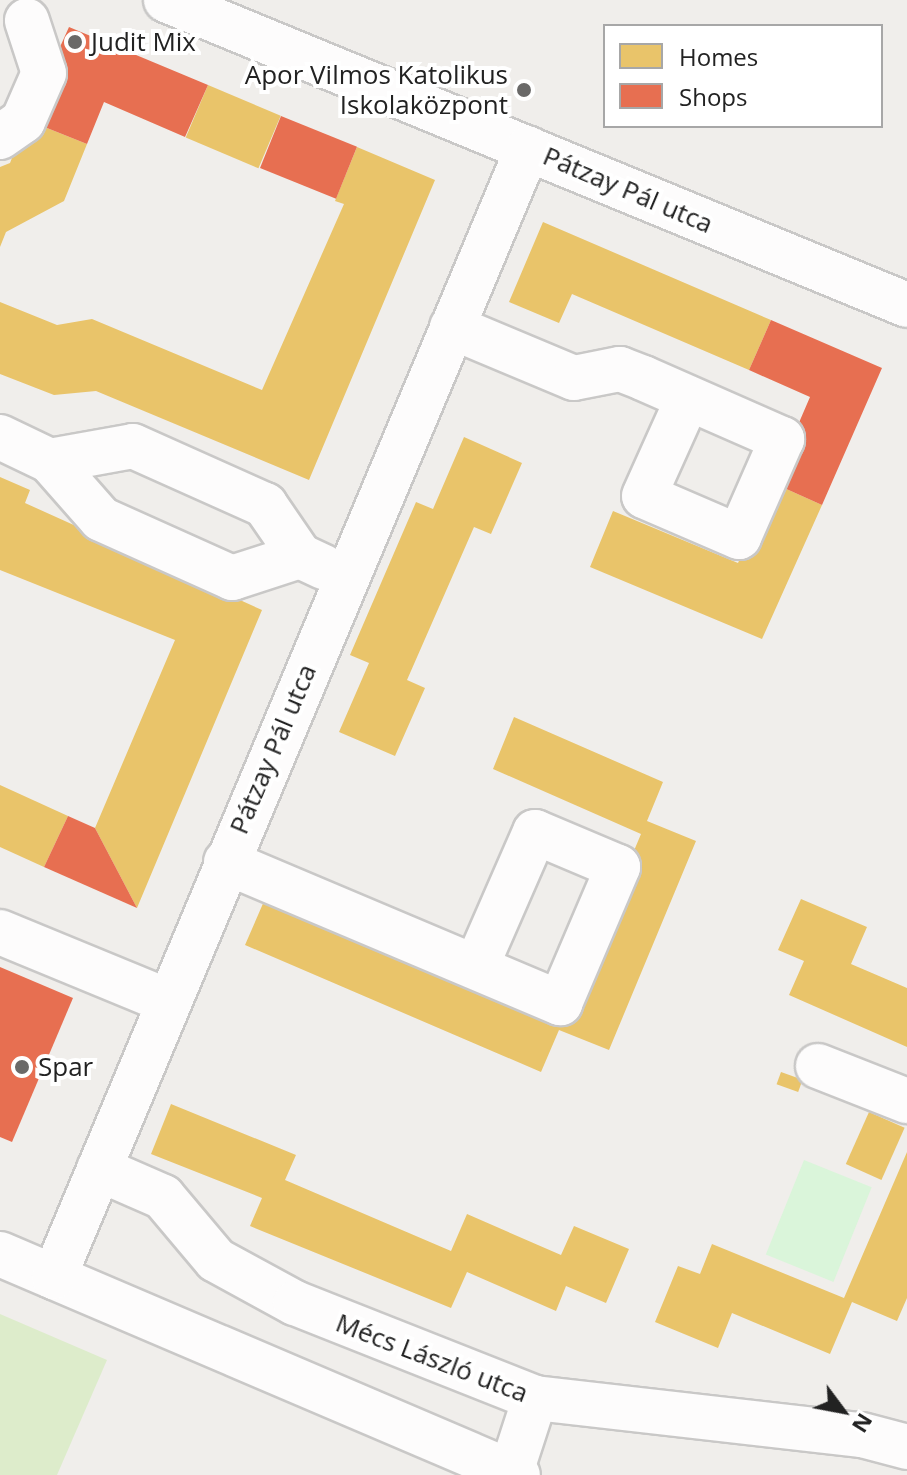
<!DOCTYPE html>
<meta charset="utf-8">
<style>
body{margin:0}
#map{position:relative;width:907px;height:1475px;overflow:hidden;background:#f0eeeb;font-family:"Open Sans",sans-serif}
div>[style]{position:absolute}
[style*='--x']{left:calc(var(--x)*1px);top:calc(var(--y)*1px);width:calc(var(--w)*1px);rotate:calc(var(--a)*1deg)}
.grass>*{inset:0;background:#ddeccb}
.park>*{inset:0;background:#daf5da;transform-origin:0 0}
.homes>*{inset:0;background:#e9c46a;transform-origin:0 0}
.shops>*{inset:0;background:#e76f51;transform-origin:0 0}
.roads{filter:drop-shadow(2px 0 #c9c8c7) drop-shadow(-2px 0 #c9c8c7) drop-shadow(0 2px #c9c8c7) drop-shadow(0 -2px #c9c8c7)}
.minor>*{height:44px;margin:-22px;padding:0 22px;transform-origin:22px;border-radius:22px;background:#fdfcfc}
.dots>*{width:22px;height:22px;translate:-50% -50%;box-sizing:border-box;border:4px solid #fff;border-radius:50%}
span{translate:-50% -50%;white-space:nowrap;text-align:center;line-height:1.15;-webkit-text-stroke:8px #fff;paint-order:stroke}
.poi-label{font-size:26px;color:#222}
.left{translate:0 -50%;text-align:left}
.right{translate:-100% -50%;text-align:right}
.street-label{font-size:26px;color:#222}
.legend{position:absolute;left:603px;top:24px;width:280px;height:104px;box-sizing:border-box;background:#fff;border:2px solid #a7a7a7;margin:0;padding:10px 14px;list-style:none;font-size:24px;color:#222}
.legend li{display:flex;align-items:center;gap:16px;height:40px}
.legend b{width:40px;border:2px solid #a7a7a7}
.north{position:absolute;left:803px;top:1371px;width:80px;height:80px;-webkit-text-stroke:6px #fff;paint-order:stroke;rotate:122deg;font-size:22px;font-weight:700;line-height:32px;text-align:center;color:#222}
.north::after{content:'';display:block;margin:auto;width:28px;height:36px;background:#222;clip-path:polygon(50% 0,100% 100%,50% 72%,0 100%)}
</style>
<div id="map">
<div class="grass">
<div style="clip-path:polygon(0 1314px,107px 1360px,57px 1475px,0 1475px)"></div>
</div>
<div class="park">
<div style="left:804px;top:1160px;width:73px;height:102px;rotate:22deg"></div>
</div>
<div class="homes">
<div style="left:208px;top:85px;width:79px;height:57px;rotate:23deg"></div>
<div style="clip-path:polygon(27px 120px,87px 144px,64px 201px,6px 232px,0 247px,0 167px,10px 163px)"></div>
<div style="clip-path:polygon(357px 147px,435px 180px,309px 480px,96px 391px,54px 395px,0 374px,0 302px,57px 325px,92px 319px,262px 390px,344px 204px,335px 201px)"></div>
<div style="clip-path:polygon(543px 222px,771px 320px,749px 370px,572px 294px,559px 323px,509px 302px)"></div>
<div style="clip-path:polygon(464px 437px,522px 463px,491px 534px,474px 527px,407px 680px,425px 688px,395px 756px,339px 732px,369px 663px,350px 655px,416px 502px,433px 509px)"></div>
<div style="clip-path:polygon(0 477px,30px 490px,25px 503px,262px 610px,137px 908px,95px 828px,175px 640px,0 570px)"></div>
<div style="clip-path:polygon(773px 483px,822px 505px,762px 639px,590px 567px,613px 511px,738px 563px)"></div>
<div style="clip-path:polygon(514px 717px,663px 782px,647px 821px,696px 841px,609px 1050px,559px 1030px,541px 1072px,245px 945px,268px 892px,563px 1020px,641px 834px,493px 769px)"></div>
<div style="clip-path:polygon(0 785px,68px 816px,44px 867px,0 847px)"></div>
<div style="clip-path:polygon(801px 899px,867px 927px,851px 964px,907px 988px,907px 1047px,789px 995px,804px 961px,778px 950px)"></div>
<div style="left:781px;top:1072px;width:23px;height:13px;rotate:20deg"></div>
<div style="clip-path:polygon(171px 1104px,296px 1155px,285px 1180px,451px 1251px,467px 1214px,561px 1255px,574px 1226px,629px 1249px,606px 1303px,566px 1286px,556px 1311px,467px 1272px,451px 1308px,250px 1226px,262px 1198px,151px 1154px)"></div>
<div style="left:869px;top:1112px;width:39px;height:57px;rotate:24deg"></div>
<div style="clip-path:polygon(907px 1152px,907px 1298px,897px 1321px,852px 1302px,830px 1354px,732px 1313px,718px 1348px,655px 1322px,678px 1266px,700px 1274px,712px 1244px,844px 1298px)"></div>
</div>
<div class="shops">
<div style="clip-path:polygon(69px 27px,208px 85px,185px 137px,104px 102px,87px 144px,27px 120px)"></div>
<div style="left:281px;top:116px;width:82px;height:56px;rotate:22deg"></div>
<div style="clip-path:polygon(771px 320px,882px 368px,822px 505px,773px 483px,810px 397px,749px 370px)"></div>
<div style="clip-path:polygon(68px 816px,95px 828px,137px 908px,44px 867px)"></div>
<div style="clip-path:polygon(0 967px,73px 998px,12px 1142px,0 1137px)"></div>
</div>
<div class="roads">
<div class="minor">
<div style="--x:166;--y:0;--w:801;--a:22.37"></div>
<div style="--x:0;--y:137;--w:28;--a:-35"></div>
<div style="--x:23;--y:121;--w:52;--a:-66.4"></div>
<div style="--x:44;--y:73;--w:55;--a:-108.1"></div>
<div style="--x:452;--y:327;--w:132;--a:22.7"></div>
<div style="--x:574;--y:378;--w:47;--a:-11.1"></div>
<div style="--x:620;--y:369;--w:25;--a:21"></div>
<div style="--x:643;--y:378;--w:152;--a:23.7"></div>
<div style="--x:782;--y:439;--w:107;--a:113.7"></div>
<div style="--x:739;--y:537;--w:103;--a:-156.7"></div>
<div style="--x:644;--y:496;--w:107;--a:-65.8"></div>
<div style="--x:0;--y:437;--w:55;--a:25.6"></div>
<div style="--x:50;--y:461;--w:77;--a:48.7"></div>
<div style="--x:101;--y:519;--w:144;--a:24.2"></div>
<div style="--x:232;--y:578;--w:71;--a:-17.9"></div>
<div style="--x:50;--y:461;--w:84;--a:-10.2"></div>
<div style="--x:133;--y:446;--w:145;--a:24.1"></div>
<div style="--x:265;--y:505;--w:62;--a:55.5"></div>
<div style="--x:300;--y:556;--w:26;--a:25"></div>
<div style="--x:226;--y:862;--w:363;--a:22.9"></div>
<div style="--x:560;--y:1003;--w:148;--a:-66.9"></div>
<div style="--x:618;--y:867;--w:90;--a:-157.1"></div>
<div style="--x:535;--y:832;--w:147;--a:113.6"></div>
<div style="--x:0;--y:932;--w:181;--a:22.4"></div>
<div style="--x:818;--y:1066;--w:96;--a:21.5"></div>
<div style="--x:99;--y:1169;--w:70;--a:23.6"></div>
<div style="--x:163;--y:1197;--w:82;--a:49.9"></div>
<div style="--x:216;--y:1260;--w:90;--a:28.6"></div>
<div style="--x:295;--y:1303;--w:258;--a:21.6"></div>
<div style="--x:535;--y:1398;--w:329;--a:6.5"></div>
<div style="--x:862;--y:1435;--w:47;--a:14.9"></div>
<div style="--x:0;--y:1254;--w:563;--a:23.11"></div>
<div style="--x:54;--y:1277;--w:1224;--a:-67.23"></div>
<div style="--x:511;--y:1472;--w:78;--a:-72"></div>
</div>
</div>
<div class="dots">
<div style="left:75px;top:42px;background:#6a6968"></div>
<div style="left:524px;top:90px;background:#6a6968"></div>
<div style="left:22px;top:1067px;background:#6a6968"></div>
</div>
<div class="poi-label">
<span class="left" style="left:91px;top:42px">Judit Mix</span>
<span class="right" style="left:508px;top:90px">Apor Vilmos Katolikus<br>Iskolaközpont</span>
<span class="left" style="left:38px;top:1067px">Spar</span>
</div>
<div class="street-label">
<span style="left:628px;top:190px;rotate:23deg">Pátzay Pál utca</span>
<span style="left:273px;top:749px;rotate:-67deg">Pátzay Pál utca</span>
<span style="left:432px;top:1358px;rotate:21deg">Mécs László utca</span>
</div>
<ul class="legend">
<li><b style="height:22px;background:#e9c46a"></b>Homes</li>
<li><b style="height:22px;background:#e76f51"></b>Shops</li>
</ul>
<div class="north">N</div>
</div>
